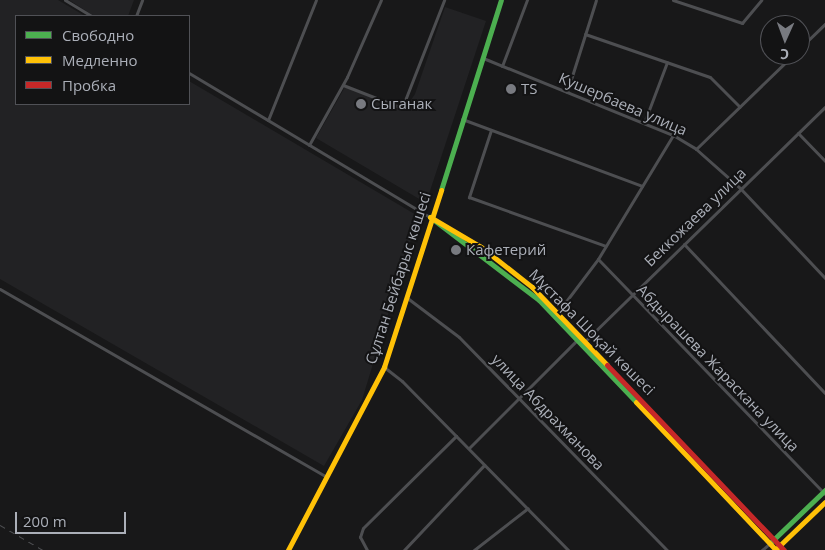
<!DOCTYPE html>
<meta charset="utf-8">
<style>
body{margin:0}
#map{position:relative;width:825px;height:550px;overflow:hidden;background:#181819;font-family:"Open Sans",sans-serif}
div>[style]{position:absolute}
[style*='--x']{left:calc(var(--x)*1px);top:calc(var(--y)*1px);width:calc(var(--w)*1px);rotate:calc(var(--a)*1deg)}
.built>*{inset:0;background:#222224}
.street>*{height:3px;margin:-1.5px;padding:0 1.5px;transform-origin:1.5px;border-radius:1.5px;background:#4d4e51}
.fast>*{height:5px;margin:-2.5px;padding:0 2.5px;transform-origin:2.5px;border-radius:2.5px;background:#4caf50}
.slow>*{height:5px;margin:-2.5px;padding:0 2.5px;transform-origin:2.5px;border-radius:2.5px;background:#ffc107}
.jam>*{height:5px;margin:-2.5px;padding:0 2.5px;transform-origin:2.5px;border-radius:2.5px;background:#c62828}
.rail>*{height:1px;margin-top:-0.5px;transform-origin:0;background:repeating-linear-gradient(90deg,#4e4f52 0 6px,transparent 0 11px)}
.dots>*{width:14px;height:14px;translate:-50% -50%;box-sizing:border-box;border:2px solid #131314;border-radius:50%}
span{translate:-50% -50%;white-space:nowrap;text-align:center;line-height:1.15;-webkit-text-stroke:4px #131314;paint-order:stroke}
.poi-label{font-size:15px;color:#abafb8}
.left{translate:0 -50%;text-align:left}
.street-label{font-size:15px;color:#abafb8}
.legend{position:absolute;left:15px;top:15px;width:175px;height:90px;box-sizing:border-box;background:#131314;border:1px solid #505156;margin:0;padding:6px 9px;list-style:none;font-size:15px;color:#abafb8}
.legend li{display:flex;align-items:center;gap:10px;height:25px}
.legend b{width:25px;border:1px solid #505156}
.north{position:absolute;left:760px;top:15px;width:50px;height:50px;box-sizing:border-box;background:#131314;border:1px solid #505156;border-radius:50%;rotate:182deg;font-size:14px;font-weight:700;line-height:20px;text-align:center;color:#abafb8}
.north::after{content:'';display:block;margin:auto;width:18px;height:22px;background:#787a80;clip-path:polygon(50% 0,100% 100%,50% 72%,0 100%)}
.scale{position:absolute;left:15px;top:512px;width:111px;height:22px;box-sizing:border-box;border:2px solid #abafb8;border-top:0;padding-left:6px;font-size:15px;line-height:18px;white-space:nowrap;color:#abafb8;-webkit-text-stroke:4px #131314;paint-order:stroke}
</style>
<div id="map">
<div class="built">
<div style="clip-path:polygon(0 0,58px 0,85px 16px,16px 16px,16px 104px,189px 104px,189px 81px,418px 216px,362px 400px,324px 466px,0 279px)"></div>
<div style="clip-path:polygon(69px 0,134px 0,128px 16px,94px 16px)"></div>
<div style="clip-path:polygon(445px 7px,486px 21px,426px 203px,316px 138px,345px 87px,404px 110px,415px 94px)"></div>
</div>
<div class="street">
<div style="--x:65;--y:0;--w:31;--a:31"></div>
<div style="--x:673;--y:0;--w:73;--a:18.4"></div>
<div style="--x:742;--y:23;--w:30;--a:-50"></div>
<div style="--x:136;--y:16;--w:17;--a:-69"></div>
<div style="--x:585;--y:34;--w:132;--a:19"></div>
<div style="--x:710;--y:77;--w:42;--a:45"></div>
<div style="--x:800;--y:48;--w:35;--a:-44"></div>
<div style="--x:483;--y:58;--w:205;--a:22.1"></div>
<div style="--x:673;--y:135;--w:27;--a:31"></div>
<div style="--x:696;--y:149;--w:59;--a:41.6"></div>
<div style="--x:740;--y:188;--w:124;--a:46.6"></div>
<div style="--x:502;--y:66;--w:71;--a:-69.3"></div>
<div style="--x:189;--y:73;--w:281;--a:30.9"></div>
<div style="--x:343;--y:85;--w:63;--a:21.3"></div>
<div style="--x:402;--y:108;--w:116;--a:-68.7"></div>
<div style="--x:567;--y:92;--w:96;--a:-72.5"></div>
<div style="--x:462;--y:119;--w:192;--a:20.4"></div>
<div style="--x:268;--y:120;--w:129;--a:-68.2"></div>
<div style="--x:644;--y:123;--w:65;--a:-69.3"></div>
<div style="--x:491;--y:130;--w:71;--a:108.2"></div>
<div style="--x:469;--y:197;--w:145;--a:19.7"></div>
<div style="--x:798;--y:133;--w:39;--a:46"></div>
<div style="--x:309;--y:145;--w:78;--a:-60.8"></div>
<div style="--x:347;--y:77;--w:84;--a:-66.2"></div>
<div style="--x:696;--y:149;--w:135;--a:-44.1"></div>
<div style="--x:684;--y:244;--w:205;--a:46.6"></div>
<div style="--x:598;--y:259;--w:327;--a:46"></div>
<div style="--x:0;--y:289;--w:377;--a:29.9"></div>
<div style="--x:406;--y:297;--w:66;--a:37"></div>
<div style="--x:459;--y:337;--w:298;--a:45.7"></div>
<div style="--x:558;--y:312;--w:66;--a:-53"></div>
<div style="--x:598;--y:259;--w:145;--a:-58.8"></div>
<div style="--x:583;--y:343;--w:338;--a:-44.3"></div>
<div style="--x:384;--y:367;--w:23;--a:38"></div>
<div style="--x:402;--y:381;--w:237;--a:45.5"></div>
<div style="--x:469;--y:448;--w:154;--a:-45"></div>
<div style="--x:367;--y:550;--w:15;--a:-118"></div>
<div style="--x:360;--y:537;--w:9;--a:-72"></div>
<div style="--x:363;--y:528;--w:131;--a:-44.7"></div>
<div style="--x:404;--y:550;--w:117;--a:-46.7"></div>
<div style="--x:474;--y:550;--w:68;--a:-37.9"></div>
<div style="--x:762;--y:550;--w:11;--a:-41"></div>
</div>
<div class="fast">
<div style="--x:441;--y:190;--w:199;--a:-72.5"></div>
<div style="--x:430;--y:217;--w:137;--a:37.3"></div>
<div style="--x:539;--y:300;--w:141;--a:46.4"></div>
<div style="--x:772;--y:541;--w:74;--a:-43.9"></div>
</div>
<div class="slow">
<div style="--x:430;--y:217;--w:59;--a:30.5"></div>
<div style="--x:481;--y:247;--w:65;--a:38.1"></div>
<div style="--x:532;--y:287;--w:108;--a:46.1"></div>
<div style="--x:636;--y:402;--w:204;--a:46.6"></div>
<div style="--x:778;--y:547;--w:65;--a:-43.8"></div>
<div style="--x:288;--y:550;--w:207;--a:-62.3"></div>
<div style="--x:384;--y:367;--w:186;--a:-72.1"></div>
</div>
<div class="jam">
<div style="--x:607;--y:365;--w:256;--a:46.3"></div>
</div>
<div class="rail">
<div style="--x:0;--y:525;--w:50;--a:30.2"></div>
</div>
<div class="dots">
<div style="left:511px;top:89px;background:#787a80"></div>
<div style="left:361px;top:104px;background:#787a80"></div>
<div style="left:456px;top:250px;background:#787a80"></div>
</div>
<div class="poi-label">
<span class="left" style="left:521px;top:89px">TS</span>
<span class="left" style="left:371px;top:104px">Сыганак</span>
<span class="left" style="left:466px;top:250px">Кафетерий</span>
</div>
<div class="street-label">
<span style="left:623px;top:104px;rotate:23deg">Кушербаева улица</span>
<span style="left:695px;top:217px;rotate:-44deg">Беккожаева улица</span>
<span style="left:398px;top:278px;rotate:-72deg">Сұлтан Бейбарыс көшесі</span>
<span style="left:592px;top:332px;rotate:45deg">Мұстафа Шоқай көшесі</span>
<span style="left:718px;top:368px;rotate:46deg">Абдырашева Жараскана улица</span>
<span style="left:548px;top:412px;rotate:46deg">улица Абдрахманова</span>
</div>
<ul class="legend">
<li><b style="height:6px;background:#4caf50"></b>Свободно</li>
<li><b style="height:6px;background:#ffc107"></b>Медленно</li>
<li><b style="height:6px;background:#c62828"></b>Пробка</li>
</ul>
<div class="north">С</div>
<div class="scale">200 m</div>
</div>
